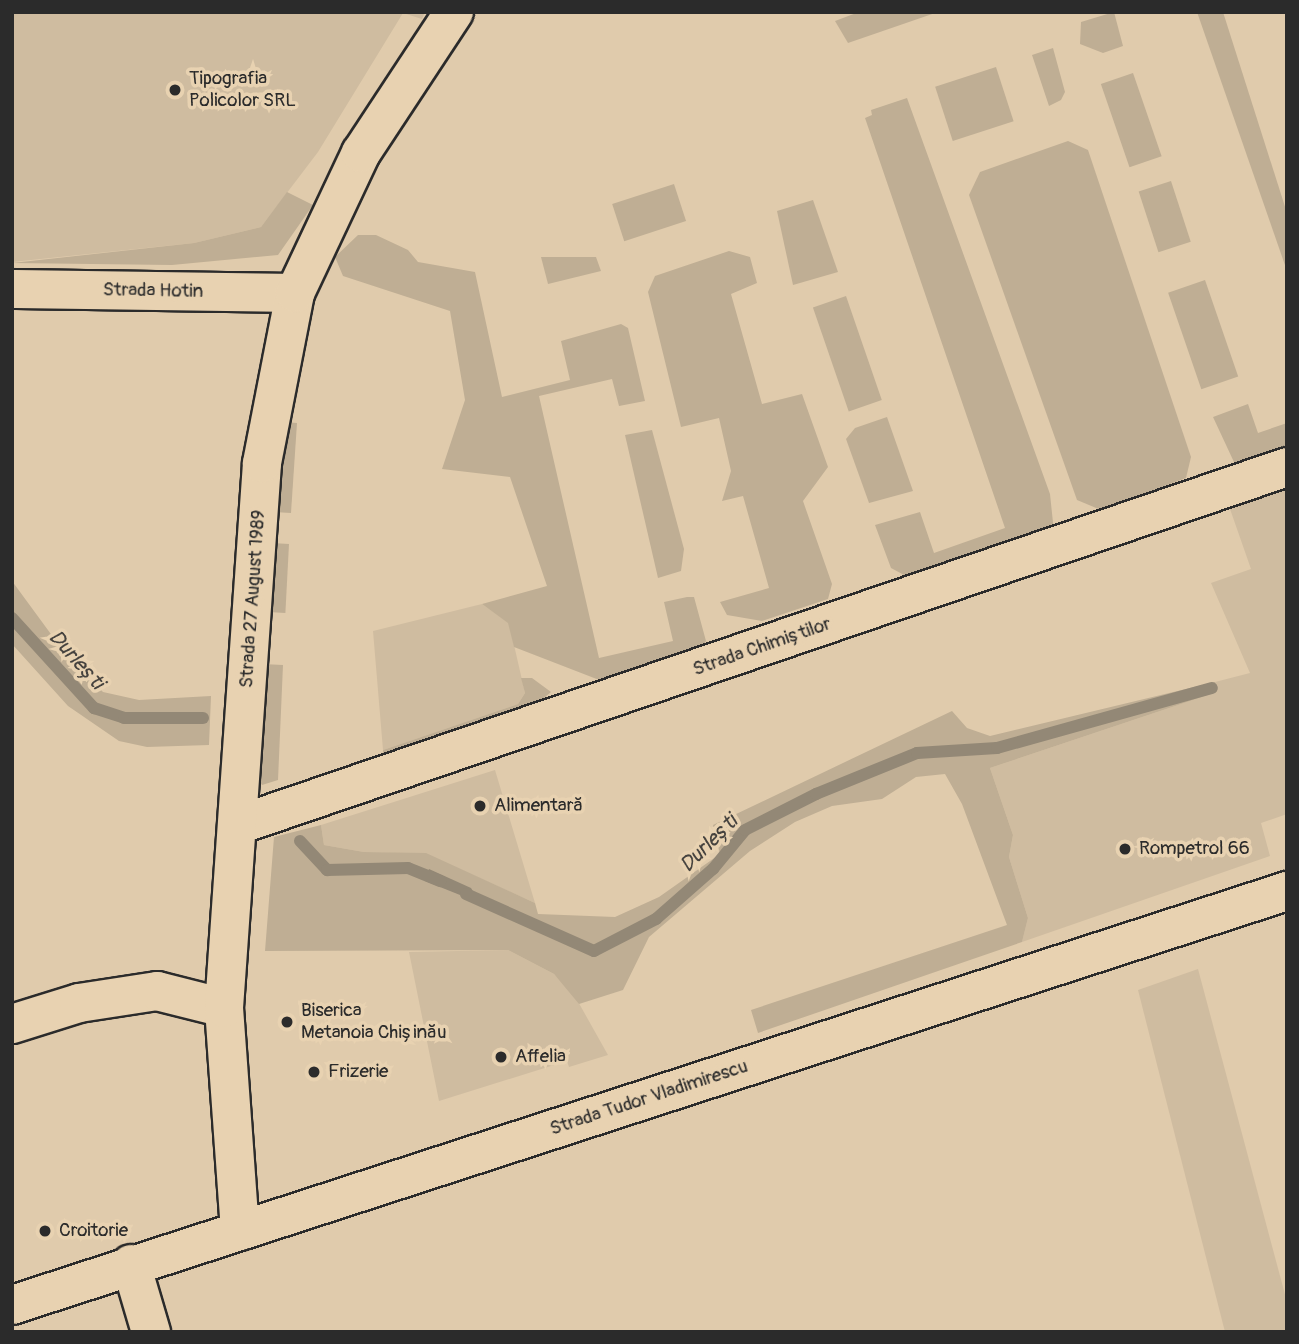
<!DOCTYPE html>
<meta charset="utf-8">
<style>
body{margin:0}
#map{position:relative;width:1299px;height:1344px;overflow:hidden;background:#e0cbac;font-family:Pangolin,sans-serif}
div>[style]{position:absolute}
[style*='--x']{left:calc(var(--x)*1px);top:calc(var(--y)*1px);width:calc(var(--w)*1px);rotate:calc(var(--a)*1deg)}
.built>*{inset:0;background:#cfbca0}
.green>*{inset:0;background:#bfae94;transform-origin:0 0}
.water>*{inset:0;background:#938876}
.stream>*{height:12px;margin:-6px;padding:0 6px;transform-origin:6px;border-radius:6px;background:#938876}
.roads{filter:drop-shadow(2px 0 #2b2b2b) drop-shadow(-2px 0 #2b2b2b) drop-shadow(0 2px #2b2b2b) drop-shadow(0 -2px #2b2b2b)}
.minor>*{height:38px;margin:-19px;padding:0 19px;transform-origin:19px;border-radius:19px;background:#e8d2b1}
.major>*{height:38px;margin:-19px;padding:0 19px;transform-origin:19px;border-radius:19px;background:#e8d2b1}
.dots>*{width:19px;height:19px;translate:-50% -50%;box-sizing:border-box;border:4px solid #e8d2b1;border-radius:50%}
span{translate:-50% -50%;white-space:nowrap;text-align:center;line-height:1.15;-webkit-text-stroke:7px #e8d2b1;paint-order:stroke}
.poi-label{font-size:19px;color:#2b2b2b}
.left{translate:0 -50%;text-align:left}
.street-label{font-size:19px;color:#2b2b2b}
.water-label{font-size:21px;color:#45423e;font-style:italic}
.frame{position:absolute;inset:0;border:14px solid #2b2b2b;pointer-events:none}
</style>
<div id="map">
<div class="built">
<div style="clip-path:polygon(12px 12px,425px 12px,422px 19px,403px 13px,318px 152px,261px 227px,194px 243px,12px 262px)"></div>
<div style="clip-path:polygon(1287px 489px,1287px 814px,1261px 823px,1270px 856px,1022px 942px,1028px 918px,1009px 857px,1013px 835px,990px 768px,1217px 692px,1215px 682px,1250px 673px,1211px 583px,1251px 569px,1230px 509px)"></div>
<div style="clip-path:polygon(482px 604px,509px 623px,525px 693px,518px 704px,383px 750px,373px 631px)"></div>
<div style="clip-path:polygon(495px 770px,535px 903px,426px 854px,364px 852px,324px 845px,321px 825px)"></div>
<div style="clip-path:polygon(508px 950px,554px 974px,576px 998px,608px 1055px,569px 1067px,567px 1061px,439px 1101px,409px 952px)"></div>
<div style="clip-path:polygon(1198px 969px,1287px 1302px,1287px 1332px,1225px 1332px,1138px 990px)"></div>
</div>
<div class="green">
<div style="clip-path:polygon(859px 12px,938px 12px,848px 43px,835px 21px)"></div>
<div style="clip-path:polygon(1114px 12px,1123px 46px,1103px 53px,1080px 44px,1081px 22px)"></div>
<div style="clip-path:polygon(1197px 12px,1223px 12px,1287px 213px,1287px 271px)"></div>
<div style="clip-path:polygon(1053px 48px,1065px 92px,1061px 100px,1049px 106px,1032px 55px)"></div>
<div style="left:996px;top:67px;width:57px;height:64px;rotate:72deg"></div>
<div style="left:1133px;top:73px;width:88px;height:34px;rotate:71deg"></div>
<div style="clip-path:polygon(907px 98px,1050px 494px,1054px 532px,1013px 551px,906px 576px,891px 568px,875px 525px,920px 512px,934px 553px,1005px 528px,865px 118px,872px 115px,871px 110px)"></div>
<div style="clip-path:polygon(1068px 141px,1088px 150px,1191px 457px,1186px 478px,1101px 510px,1077px 500px,969px 195px,980px 172px)"></div>
<div style="left:1171px;top:181px;width:64px;height:34px;rotate:72deg"></div>
<div style="left:674px;top:184px;width:39px;height:65px;rotate:72deg"></div>
<div style="clip-path:polygon(287px 192px,313px 205px,278px 255px,172px 265px,12px 263px,194px 243px,261px 227px)"></div>
<div style="clip-path:polygon(813px 200px,838px 272px,793px 285px,777px 211px)"></div>
<div style="clip-path:polygon(358px 235px,376px 235px,408px 250px,418px 262px,475px 272px,502px 397px,570px 380px,561px 341px,621px 324px,628px 328px,645px 401px,619px 406px,612px 379px,539px 396px,599px 658px,673px 641px,664px 602px,687px 597px,694px 597px,706px 641px,701px 649px,607px 683px,514px 647px,508px 623px,482px 604px,547px 586px,510px 477px,442px 469px,465px 400px,450px 311px,343px 276px,335px 257px)"></div>
<div style="clip-path:polygon(729px 251px,750px 257px,757px 283px,731px 294px,762px 404px,802px 394px,828px 467px,803px 501px,832px 584px,828px 599px,762px 621px,727px 615px,720px 602px,769px 588px,743px 496px,722px 501px,731px 471px,719px 418px,681px 427px,648px 292px,655px 276px)"></div>
<div style="clip-path:polygon(541px 257px,596px 257px,601px 271px,548px 284px)"></div>
<div style="left:1205px;top:280px;width:102px;height:39px;rotate:71deg"></div>
<div style="left:846px;top:296px;width:110px;height:35px;rotate:71deg"></div>
<div style="clip-path:polygon(1248px 404px,1258px 433px,1287px 423px,1287px 453px,1240px 475px,1213px 417px)"></div>
<div style="clip-path:polygon(887px 417px,913px 491px,869px 503px,846px 439px,855px 428px)"></div>
<div style="clip-path:polygon(283px 422px,297px 423px,291px 513px,274px 512px)"></div>
<div style="clip-path:polygon(652px 430px,684px 549px,681px 571px,658px 578px,625px 435px)"></div>
<div style="left:289px;top:544px;width:69px;height:17px;rotate:93deg"></div>
<div style="clip-path:polygon(12px 581px,67px 656px,103px 692px,139px 700px,211px 696px,209px 745px,147px 747px,119px 741px,68px 706px,12px 644px)"></div>
<div style="clip-path:polygon(262px 664px,283px 665px,278px 780px,262px 785px,254px 772px)"></div>
<div style="clip-path:polygon(521px 678px,532px 678px,551px 692px,529px 711px,383px 760px,383px 750px,518px 704px,525px 693px)"></div>
<div style="clip-path:polygon(1215px 682px,1217px 692px,990px 768px,1013px 835px,1009px 857px,1028px 918px,1022px 942px,758px 1033px,751px 1010px,1007px 925px,962px 804px,945px 774px,916px 777px,882px 799px,832px 806px,795px 822px,750px 851px,649px 937px,623px 990px,579px 1004px,554px 974px,508px 950px,265px 951px,274px 837px,321px 825px,324px 845px,364px 852px,426px 853px,535px 903px,538px 914px,615px 917px,659px 897px,720px 854px,713px 825px,952px 711px,967px 728px,990px 736px)"></div>
</div>
<div class="water">
<div style="clip-path:polygon(429px 869px,471px 888px,480px 903px,425px 881px)"></div>
</div>
<div class="stream">
<div style="--x:12;--y:618;--w:122;--a:47.7"></div>
<div style="--x:94;--y:708;--w:32;--a:18"></div>
<div style="--x:124;--y:718;--w:79;--a:0"></div>
<div style="--x:300;--y:841;--w:40;--a:47"></div>
<div style="--x:327;--y:870;--w:81;--a:-1.4"></div>
<div style="--x:408;--y:868;--w:35;--a:22"></div>
<div style="--x:466;--y:894;--w:140;--a:24"></div>
<div style="--x:594;--y:951;--w:70;--a:-27.3"></div>
<div style="--x:656;--y:919;--w:76;--a:-41.3"></div>
<div style="--x:713;--y:869;--w:50;--a:-50.6"></div>
<div style="--x:745;--y:830;--w:80;--a:-26.9"></div>
<div style="--x:816;--y:794;--w:109;--a:-22.1"></div>
<div style="--x:917;--y:753;--w:80;--a:-3.6"></div>
<div style="--x:997;--y:748;--w:223;--a:-15.6"></div>
</div>
<div class="roads">
<div class="minor">
<div style="--x:12;--y:289;--w:283;--a:0.8"></div>
<div style="--x:238;--y:825;--w:1108;--a:-18.84"></div>
<div style="--x:12;--y:1024;--w:70;--a:-17.4"></div>
<div style="--x:79;--y:1003;--w:79;--a:-8.7"></div>
<div style="--x:157;--y:991;--w:69;--a:14.2"></div>
<div style="--x:240;--y:1231;--w:224;--a:-94.1"></div>
<div style="--x:224;--y:1008;--w:546;--a:-86.01"></div>
<div style="--x:262;--y:463;--w:173;--a:-79"></div>
<div style="--x:295;--y:293;--w:155;--a:-64.8"></div>
<div style="--x:361;--y:153;--w:169;--a:-56.6"></div>
<div style="--x:131;--y:1264;--w:71;--a:73.6"></div>
</div>
<div class="major">
<div style="--x:12;--y:1305;--w:1341;--a:-17.99"></div>
</div>
</div>
<div class="dots">
<div style="left:175px;top:90px;background:#2b2b2b"></div>
<div style="left:480px;top:806px;background:#2b2b2b"></div>
<div style="left:1125px;top:849px;background:#2b2b2b"></div>
<div style="left:287px;top:1022px;background:#2b2b2b"></div>
<div style="left:501px;top:1057px;background:#2b2b2b"></div>
<div style="left:314px;top:1072px;background:#2b2b2b"></div>
<div style="left:45px;top:1231px;background:#2b2b2b"></div>
</div>
<div class="poi-label">
<span class="left" style="left:189px;top:90px">Tipografia<br>Policolor SRL</span>
<span class="left" style="left:494px;top:806px">Alimentară</span>
<span class="left" style="left:1139px;top:849px">Rompetrol 66</span>
<span class="left" style="left:301px;top:1022px">Biserica<br>Metanoia Chișinău</span>
<span class="left" style="left:515px;top:1057px">Affelia</span>
<span class="left" style="left:328px;top:1072px">Frizerie</span>
<span class="left" style="left:59px;top:1231px">Croitorie</span>
</div>
<div class="street-label">
<span style="left:153px;top:291px;rotate:1deg">Strada Hotin</span>
<span style="left:253px;top:599px;rotate:-86deg">Strada 27 August 1989</span>
<span style="left:762px;top:647px;rotate:-19deg">Strada Chimiștilor</span>
<span style="left:649px;top:1098px;rotate:-18deg">Strada Tudor Vladimirescu</span>
</div>
<div class="water-label">
<span style="left:76px;top:660px;rotate:48deg">Durlești</span>
<span style="left:709px;top:844px;rotate:-45deg">Durlești</span>
</div>
<div class="frame"></div>
</div>
